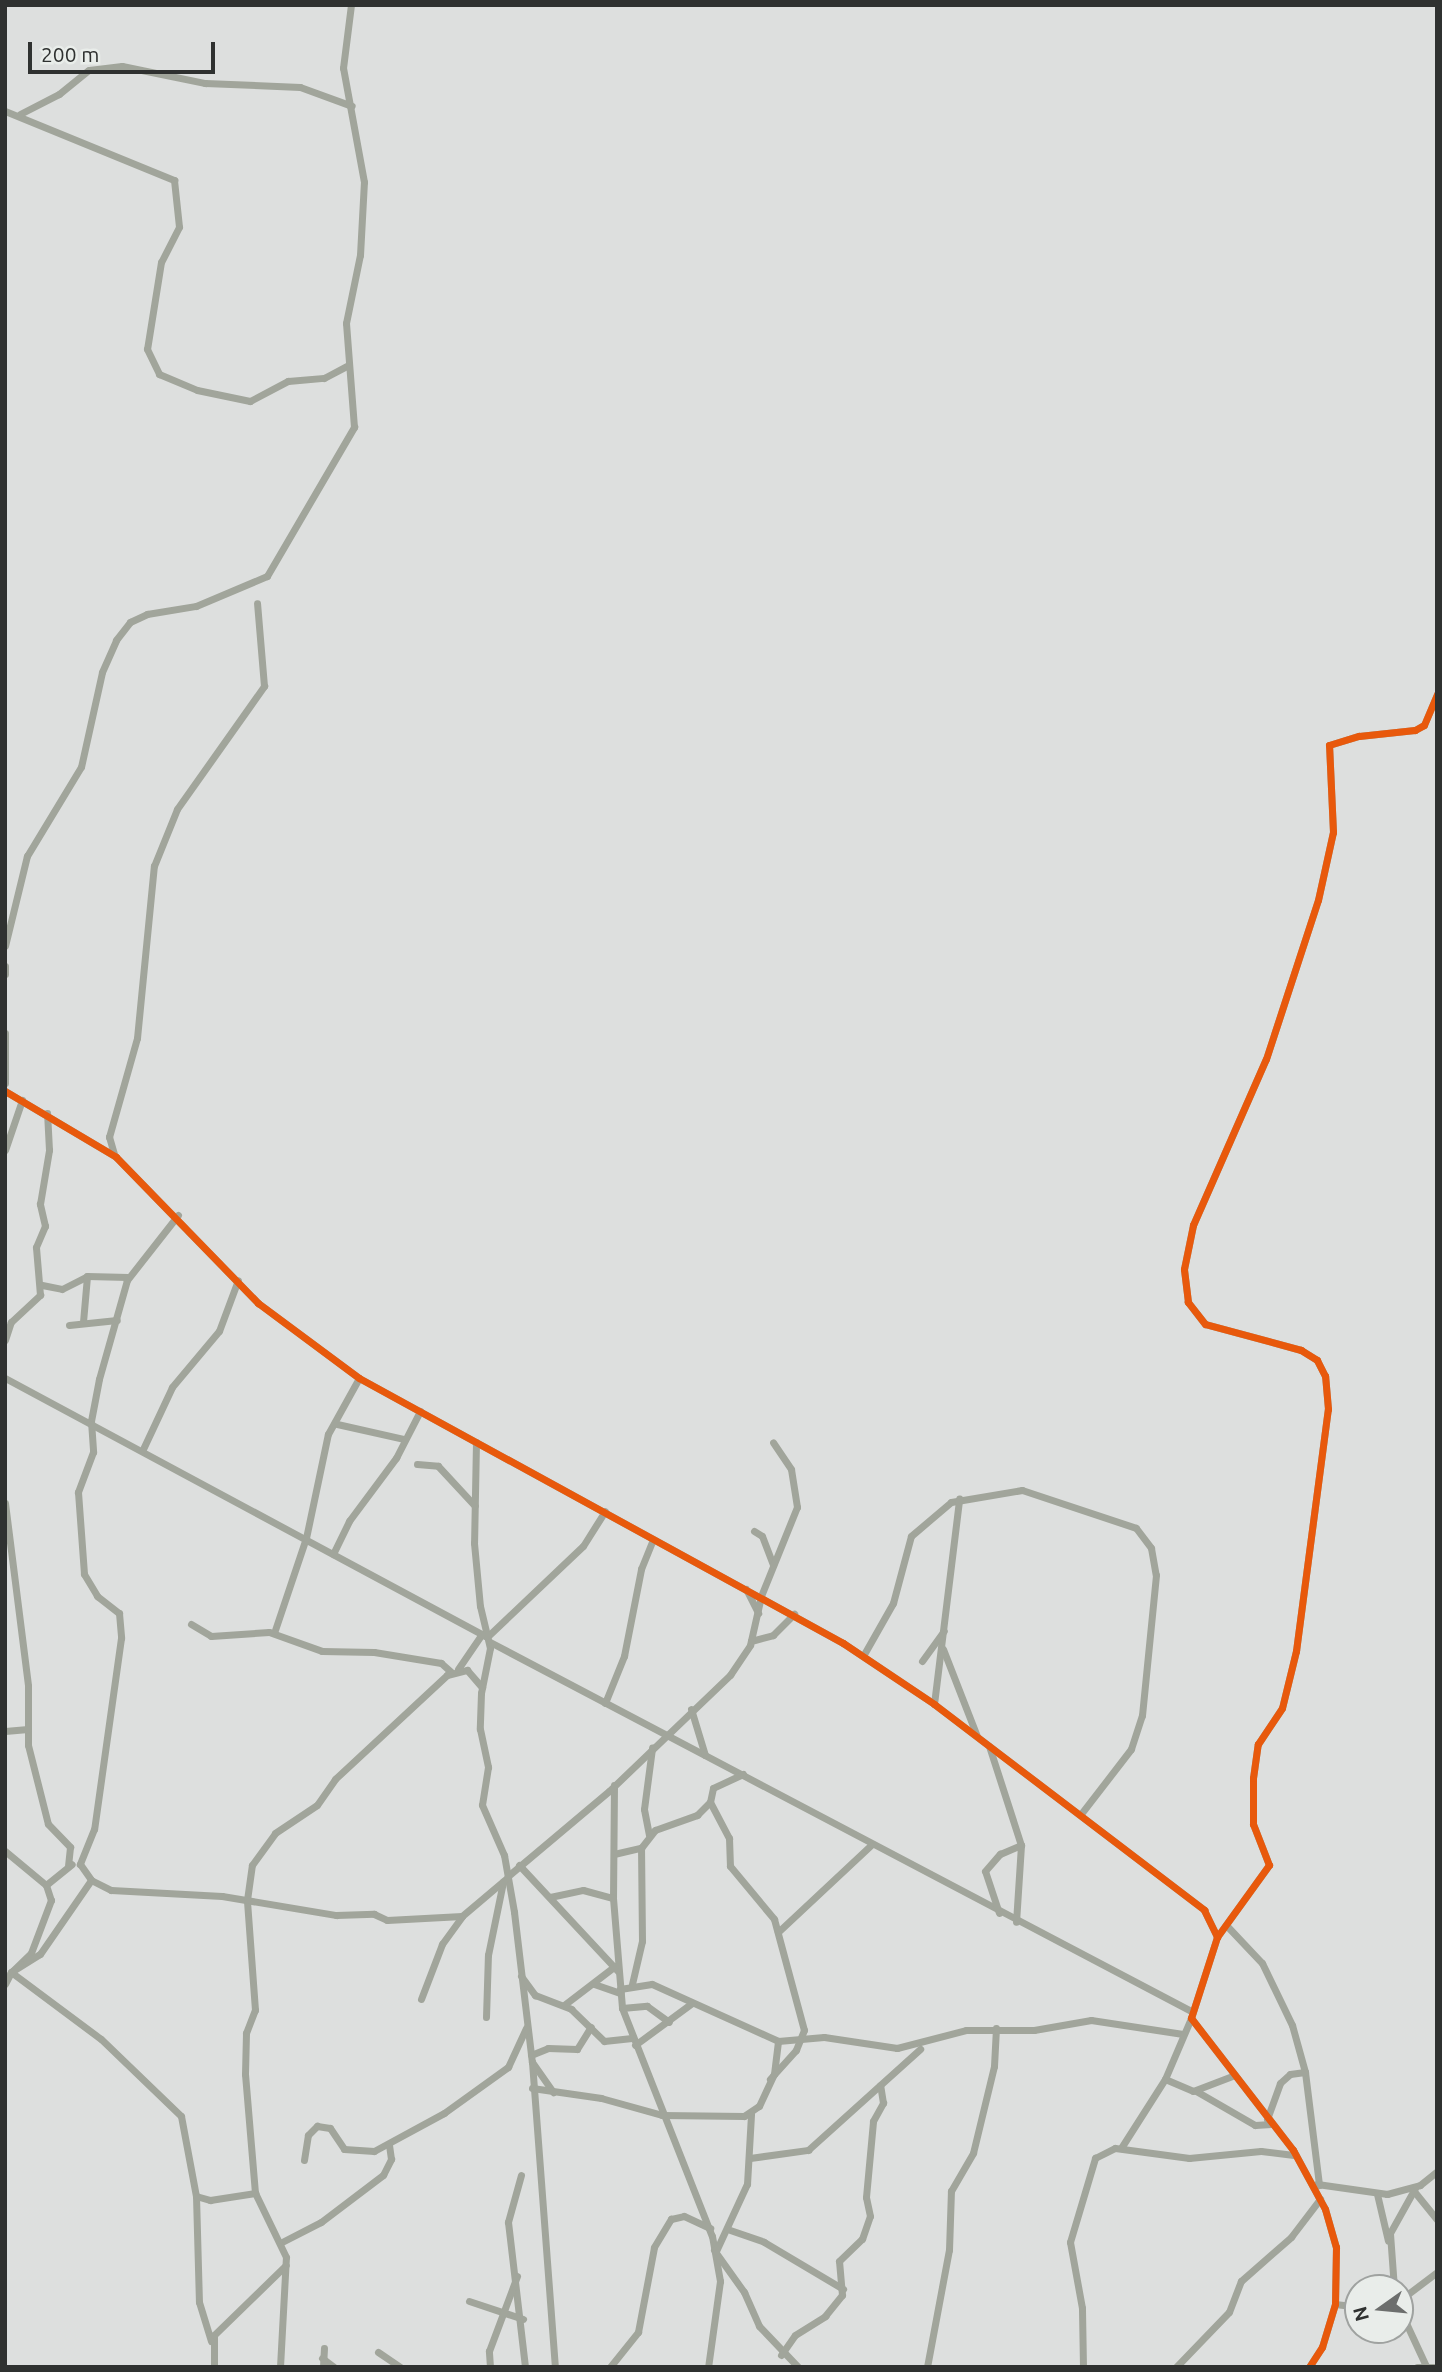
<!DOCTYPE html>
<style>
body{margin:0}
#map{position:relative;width:1442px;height:2372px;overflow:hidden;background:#dddfde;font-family:Ubuntu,sans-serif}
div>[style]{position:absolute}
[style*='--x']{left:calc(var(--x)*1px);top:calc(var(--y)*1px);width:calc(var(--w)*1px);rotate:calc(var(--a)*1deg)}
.street>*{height:7px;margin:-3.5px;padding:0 3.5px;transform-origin:3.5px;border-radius:3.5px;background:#a1a59b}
.cycleway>*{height:7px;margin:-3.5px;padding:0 3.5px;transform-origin:3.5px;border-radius:3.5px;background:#e8590c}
span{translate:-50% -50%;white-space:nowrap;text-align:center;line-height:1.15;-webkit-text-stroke:7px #e9edea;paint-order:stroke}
.frame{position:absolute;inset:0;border:7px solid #2f3130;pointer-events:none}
.north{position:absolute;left:1344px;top:2274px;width:70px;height:70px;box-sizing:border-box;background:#e9edea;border:2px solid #9fa2a0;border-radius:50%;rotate:255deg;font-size:19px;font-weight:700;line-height:28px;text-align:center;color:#2f3130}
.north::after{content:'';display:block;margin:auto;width:24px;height:32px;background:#6c6e6d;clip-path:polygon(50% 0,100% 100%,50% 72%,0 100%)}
.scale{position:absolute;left:28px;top:42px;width:187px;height:32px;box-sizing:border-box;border:4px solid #2f3130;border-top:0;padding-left:9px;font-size:21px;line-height:24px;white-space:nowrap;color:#2f3130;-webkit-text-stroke:5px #e9edea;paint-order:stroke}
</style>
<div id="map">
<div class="street">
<div style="--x:5;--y:111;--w:183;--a:22.2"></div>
<div style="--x:174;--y:180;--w:47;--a:83.9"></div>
<div style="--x:179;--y:227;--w:39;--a:117"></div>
<div style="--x:161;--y:262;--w:88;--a:99.1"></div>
<div style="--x:147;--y:349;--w:28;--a:64"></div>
<div style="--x:159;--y:374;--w:41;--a:22.8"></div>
<div style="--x:197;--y:390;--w:54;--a:11.7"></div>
<div style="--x:250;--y:401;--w:43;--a:-27.8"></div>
<div style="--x:288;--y:381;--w:36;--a:-5"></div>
<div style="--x:324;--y:378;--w:27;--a:-28"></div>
<div style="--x:20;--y:114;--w:44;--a:-27.1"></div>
<div style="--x:59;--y:94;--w:38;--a:-39"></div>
<div style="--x:89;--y:70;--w:33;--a:-7"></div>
<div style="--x:122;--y:66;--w:85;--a:11.6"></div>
<div style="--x:205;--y:83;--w:95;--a:2.4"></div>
<div style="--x:300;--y:87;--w:55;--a:20.1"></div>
<div style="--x:5;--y:946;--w:93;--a:-76.3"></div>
<div style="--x:27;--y:856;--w:104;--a:-58.8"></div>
<div style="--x:81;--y:767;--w:97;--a:-77.5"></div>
<div style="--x:102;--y:672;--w:35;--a:-66"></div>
<div style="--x:116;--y:640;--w:23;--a:-52"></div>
<div style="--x:130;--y:622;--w:19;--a:-25"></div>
<div style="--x:147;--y:614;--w:50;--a:-9.3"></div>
<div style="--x:196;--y:606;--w:77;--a:-22.9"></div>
<div style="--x:267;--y:576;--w:173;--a:-59.7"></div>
<div style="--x:354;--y:427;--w:104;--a:-94.4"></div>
<div style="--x:346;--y:323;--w:69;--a:-78.4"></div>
<div style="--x:360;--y:255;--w:73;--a:-86.9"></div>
<div style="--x:364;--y:182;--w:116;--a:-100.4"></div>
<div style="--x:343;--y:68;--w:64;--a:-82.8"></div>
<div style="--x:5;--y:966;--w:8;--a:90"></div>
<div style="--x:5;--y:1033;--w:50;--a:90"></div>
<div style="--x:5;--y:1091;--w:129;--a:30.7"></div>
<div style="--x:116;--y:1157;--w:204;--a:45.8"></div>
<div style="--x:258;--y:1303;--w:126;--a:36.6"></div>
<div style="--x:359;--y:1378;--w:552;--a:28.7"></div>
<div style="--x:843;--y:1643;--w:110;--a:33.8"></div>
<div style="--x:934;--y:1704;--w:340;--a:37.3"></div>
<div style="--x:1204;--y:1910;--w:30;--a:64"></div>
<div style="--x:1217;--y:1937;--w:85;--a:107.8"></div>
<div style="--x:1191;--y:2018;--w:167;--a:52.3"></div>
<div style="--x:1293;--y:2150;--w:67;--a:61.5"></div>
<div style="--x:1325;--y:2209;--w:40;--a:74"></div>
<div style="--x:1336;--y:2247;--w:57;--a:91"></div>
<div style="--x:1335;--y:2304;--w:45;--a:106.8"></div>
<div style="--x:1322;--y:2347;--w:24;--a:123"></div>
<div style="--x:5;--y:1150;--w:53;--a:-71.2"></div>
<div style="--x:114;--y:1154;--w:18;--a:-106"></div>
<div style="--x:109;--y:1137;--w:103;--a:-74.2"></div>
<div style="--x:137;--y:1038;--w:173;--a:-84.4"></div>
<div style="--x:154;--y:866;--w:61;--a:-68"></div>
<div style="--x:177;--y:809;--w:151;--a:-54.7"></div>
<div style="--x:264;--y:686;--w:83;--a:-94.8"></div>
<div style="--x:178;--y:1215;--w:83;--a:128.1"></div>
<div style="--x:127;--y:1280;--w:103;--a:105.8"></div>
<div style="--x:99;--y:1379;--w:43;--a:100.8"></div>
<div style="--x:91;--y:1421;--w:31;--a:86"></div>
<div style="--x:93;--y:1452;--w:43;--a:110.6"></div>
<div style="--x:78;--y:1492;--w:82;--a:85.8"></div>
<div style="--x:84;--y:1574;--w:26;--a:59"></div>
<div style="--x:97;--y:1596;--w:28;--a:38"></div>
<div style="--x:119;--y:1613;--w:25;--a:85"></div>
<div style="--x:121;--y:1638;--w:193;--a:98"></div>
<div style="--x:94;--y:1829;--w:38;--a:112"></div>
<div style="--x:80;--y:1864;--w:19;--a:55"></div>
<div style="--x:91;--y:1880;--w:22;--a:27"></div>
<div style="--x:111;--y:1890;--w:111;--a:3.1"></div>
<div style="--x:222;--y:1896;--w:116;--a:9.5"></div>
<div style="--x:336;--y:1915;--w:38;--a:-2"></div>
<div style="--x:374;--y:1914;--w:14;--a:25"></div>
<div style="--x:387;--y:1920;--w:75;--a:-3.1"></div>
<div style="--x:42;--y:1285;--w:20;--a:11"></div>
<div style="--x:62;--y:1289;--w:28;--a:-27"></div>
<div style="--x:87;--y:1276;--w:41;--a:1.4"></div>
<div style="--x:83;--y:1322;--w:46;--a:-85"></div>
<div style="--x:69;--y:1325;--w:48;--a:-5.9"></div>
<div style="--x:5;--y:1340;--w:19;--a:-72"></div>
<div style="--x:11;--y:1322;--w:40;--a:-43"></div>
<div style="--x:40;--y:1295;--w:48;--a:-94.8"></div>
<div style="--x:36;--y:1247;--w:23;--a:-67"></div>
<div style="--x:45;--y:1226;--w:23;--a:-103"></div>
<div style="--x:40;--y:1204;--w:55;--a:-80.5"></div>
<div style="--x:49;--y:1150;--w:37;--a:-93"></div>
<div style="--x:5;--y:1378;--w:547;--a:28.25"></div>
<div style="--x:487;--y:1637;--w:132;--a:-43.5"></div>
<div style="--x:583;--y:1546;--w:41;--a:-57.8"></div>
<div style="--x:337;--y:1424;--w:69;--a:12.6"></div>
<div style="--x:476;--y:1442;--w:101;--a:91.1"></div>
<div style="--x:474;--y:1543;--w:63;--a:84.6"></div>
<div style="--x:480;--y:1606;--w:43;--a:76.6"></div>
<div style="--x:490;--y:1648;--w:46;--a:101.3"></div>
<div style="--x:481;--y:1693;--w:36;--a:92"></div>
<div style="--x:480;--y:1729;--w:39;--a:78"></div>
<div style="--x:488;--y:1767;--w:38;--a:99"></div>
<div style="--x:482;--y:1805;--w:55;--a:66.3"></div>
<div style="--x:504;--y:1855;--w:58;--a:80"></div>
<div style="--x:514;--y:1912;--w:151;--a:83.2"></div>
<div style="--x:532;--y:2062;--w:306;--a:85.7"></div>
<div style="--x:143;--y:1449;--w:68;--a:-64.9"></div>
<div style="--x:172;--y:1387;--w:73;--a:-50"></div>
<div style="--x:219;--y:1331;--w:54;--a:-69.6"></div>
<div style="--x:417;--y:1464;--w:21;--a:5"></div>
<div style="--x:438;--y:1466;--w:54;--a:47.2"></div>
<div style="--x:5;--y:1503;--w:184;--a:82.8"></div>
<div style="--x:28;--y:1686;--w:59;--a:90"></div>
<div style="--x:28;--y:1745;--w:81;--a:75.8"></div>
<div style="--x:48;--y:1824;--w:32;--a:46"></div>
<div style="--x:70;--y:1847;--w:18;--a:96"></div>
<div style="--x:754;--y:1531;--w:9;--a:32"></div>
<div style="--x:762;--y:1536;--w:31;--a:69"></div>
<div style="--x:333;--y:1554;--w:37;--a:-64"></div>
<div style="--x:349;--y:1521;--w:79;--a:-53.3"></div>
<div style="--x:396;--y:1458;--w:53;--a:-62.9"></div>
<div style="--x:746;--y:1589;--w:27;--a:63"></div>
<div style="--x:191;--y:1624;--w:23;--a:31"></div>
<div style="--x:211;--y:1636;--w:58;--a:-3.9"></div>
<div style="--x:269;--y:1632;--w:56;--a:19.7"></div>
<div style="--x:322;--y:1651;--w:52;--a:1.1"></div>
<div style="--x:374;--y:1652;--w:68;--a:9.3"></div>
<div style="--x:441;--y:1663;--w:13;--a:42"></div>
<div style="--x:274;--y:1633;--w:100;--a:-71.4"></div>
<div style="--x:306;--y:1538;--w:106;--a:-78.1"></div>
<div style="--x:328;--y:1434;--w:64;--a:-61"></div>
<div style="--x:751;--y:1641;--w:23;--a:-15"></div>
<div style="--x:773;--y:1635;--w:30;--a:-45"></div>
<div style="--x:490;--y:1642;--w:792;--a:27.76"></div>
<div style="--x:943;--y:1649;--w:93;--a:68.7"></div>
<div style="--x:863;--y:1656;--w:61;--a:-60.5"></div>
<div style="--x:893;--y:1603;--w:69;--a:-75"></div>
<div style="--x:911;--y:1536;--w:52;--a:-40.4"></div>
<div style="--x:951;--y:1502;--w:72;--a:-9.6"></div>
<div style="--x:1022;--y:1490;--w:120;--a:18.4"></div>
<div style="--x:1136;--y:1528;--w:25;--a:53"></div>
<div style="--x:1151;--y:1548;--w:27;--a:80"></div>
<div style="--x:1156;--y:1575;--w:141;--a:95.7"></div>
<div style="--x:1142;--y:1715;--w:36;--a:108"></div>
<div style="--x:1131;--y:1749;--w:82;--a:127.6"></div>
<div style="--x:922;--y:1661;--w:37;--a:-54"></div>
<div style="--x:458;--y:1669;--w:42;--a:-55.6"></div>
<div style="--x:605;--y:1703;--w:51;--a:-68"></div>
<div style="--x:624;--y:1656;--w:89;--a:-78.9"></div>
<div style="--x:641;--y:1569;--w:31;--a:-68"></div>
<div style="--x:934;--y:1704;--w:207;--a:-83"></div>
<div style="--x:691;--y:1709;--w:48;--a:73.1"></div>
<div style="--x:5;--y:1731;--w:23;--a:-5"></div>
<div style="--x:989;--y:1746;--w:104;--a:72.1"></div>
<div style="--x:1021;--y:1845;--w:77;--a:93.7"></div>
<div style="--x:743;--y:1774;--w:33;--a:155"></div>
<div style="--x:713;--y:1788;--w:14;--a:102"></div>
<div style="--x:710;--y:1802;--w:41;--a:62.2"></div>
<div style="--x:729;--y:1838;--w:28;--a:88"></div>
<div style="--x:730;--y:1866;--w:69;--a:50.3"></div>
<div style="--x:774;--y:1919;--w:115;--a:74.9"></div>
<div style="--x:804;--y:2030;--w:22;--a:112"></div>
<div style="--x:796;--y:2050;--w:39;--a:132"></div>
<div style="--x:614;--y:1785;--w:113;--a:90.5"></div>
<div style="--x:613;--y:1898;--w:110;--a:85.3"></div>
<div style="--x:622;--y:2008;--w:245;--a:68.5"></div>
<div style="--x:712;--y:2236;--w:46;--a:79.9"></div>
<div style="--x:720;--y:2281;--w:87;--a:97.9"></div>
<div style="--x:649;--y:1835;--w:26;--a:-101"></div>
<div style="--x:644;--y:1809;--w:62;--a:-82.5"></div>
<div style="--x:5;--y:1851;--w:53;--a:39.7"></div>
<div style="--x:46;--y:1885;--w:16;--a:72"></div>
<div style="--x:51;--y:1900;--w:57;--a:110.7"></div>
<div style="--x:31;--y:1953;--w:28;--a:136"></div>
<div style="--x:11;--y:1972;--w:112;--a:36.7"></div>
<div style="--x:101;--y:2039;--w:111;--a:43.9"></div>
<div style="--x:181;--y:2116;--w:81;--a:79.4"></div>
<div style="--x:196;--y:2196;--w:15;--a:16"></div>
<div style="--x:210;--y:2200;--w:46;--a:-8.8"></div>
<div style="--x:614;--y:1854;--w:28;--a:-13"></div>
<div style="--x:641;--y:1848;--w:23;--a:-52"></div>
<div style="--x:655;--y:1830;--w:45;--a:-19.7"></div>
<div style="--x:697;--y:1815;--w:18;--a:-45"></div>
<div style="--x:519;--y:1865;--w:145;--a:47"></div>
<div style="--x:508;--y:1876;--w:132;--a:-40.1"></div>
<div style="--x:609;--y:1791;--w:168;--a:-43.8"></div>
<div style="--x:730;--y:1675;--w:36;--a:-56"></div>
<div style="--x:750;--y:1645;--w:50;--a:-77.3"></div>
<div style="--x:761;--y:1596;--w:96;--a:-68"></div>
<div style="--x:797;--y:1507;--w:38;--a:-99"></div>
<div style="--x:791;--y:1469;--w:32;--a:-124"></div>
<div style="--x:46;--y:1885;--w:33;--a:-39"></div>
<div style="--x:550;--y:1897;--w:34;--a:-12"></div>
<div style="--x:583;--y:1890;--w:31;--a:15"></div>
<div style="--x:999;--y:1913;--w:44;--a:-108.4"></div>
<div style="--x:985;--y:1871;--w:23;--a:-49"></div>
<div style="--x:1000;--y:1854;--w:23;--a:-23"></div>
<div style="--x:1227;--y:1926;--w:51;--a:46.6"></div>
<div style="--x:1262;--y:1963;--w:69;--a:64.2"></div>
<div style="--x:1292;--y:2025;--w:49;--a:74.5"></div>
<div style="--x:1305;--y:2072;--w:114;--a:82.9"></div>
<div style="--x:778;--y:1932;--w:127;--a:-43.1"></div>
<div style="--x:1217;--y:1937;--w:89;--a:-54.2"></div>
<div style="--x:1269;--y:1865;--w:44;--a:-111.3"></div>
<div style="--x:1253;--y:1824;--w:46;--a:-90"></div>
<div style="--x:1253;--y:1778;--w:34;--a:-82"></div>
<div style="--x:1258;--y:1744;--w:43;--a:-56.3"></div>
<div style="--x:1282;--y:1708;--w:59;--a:-76.2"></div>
<div style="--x:1296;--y:1651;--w:244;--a:-82.5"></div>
<div style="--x:1328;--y:1409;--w:33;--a:-95"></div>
<div style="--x:1325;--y:1376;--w:18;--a:-117"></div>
<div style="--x:1317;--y:1360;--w:19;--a:-148"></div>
<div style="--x:1301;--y:1350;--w:99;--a:-164.8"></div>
<div style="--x:1205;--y:1324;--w:28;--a:-128"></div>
<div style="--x:1188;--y:1302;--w:33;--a:-97"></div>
<div style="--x:1184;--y:1269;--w:45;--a:-78.4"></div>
<div style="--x:1193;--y:1225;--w:181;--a:-66.3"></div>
<div style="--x:1266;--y:1059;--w:167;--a:-71.9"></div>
<div style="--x:1318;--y:900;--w:70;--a:-77.6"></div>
<div style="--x:1333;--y:832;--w:87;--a:-92.6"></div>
<div style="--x:1329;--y:745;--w:31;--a:-17"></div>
<div style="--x:1359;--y:736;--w:56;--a:-6.1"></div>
<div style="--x:1415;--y:730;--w:10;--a:-29"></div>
<div style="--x:1424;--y:725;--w:34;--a:-67"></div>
<div style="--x:521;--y:1976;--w:24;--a:54"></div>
<div style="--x:535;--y:1995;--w:39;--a:21"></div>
<div style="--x:571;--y:2009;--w:46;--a:44.1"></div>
<div style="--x:604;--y:2041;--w:28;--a:-6"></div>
<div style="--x:5;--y:1984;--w:13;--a:-63"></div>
<div style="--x:11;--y:1972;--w:34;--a:-32"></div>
<div style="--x:40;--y:1954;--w:90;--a:-55.4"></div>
<div style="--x:594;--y:1984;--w:28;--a:19"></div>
<div style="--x:632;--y:1984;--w:44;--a:-76.9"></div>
<div style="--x:642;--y:1941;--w:93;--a:-90.6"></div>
<div style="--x:620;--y:1989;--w:32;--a:-9"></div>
<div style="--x:652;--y:1984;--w:138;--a:24.3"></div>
<div style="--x:778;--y:2041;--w:46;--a:-5"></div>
<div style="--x:824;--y:2037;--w:74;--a:8.6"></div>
<div style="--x:897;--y:2048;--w:71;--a:-14.6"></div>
<div style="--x:966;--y:2030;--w:68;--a:0"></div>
<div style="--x:1034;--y:2030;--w:58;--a:-10"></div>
<div style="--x:1091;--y:2020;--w:93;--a:8.7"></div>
<div style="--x:421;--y:1999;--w:59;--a:-69.1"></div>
<div style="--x:442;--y:1944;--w:34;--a:-54"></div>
<div style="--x:462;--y:1916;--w:59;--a:-40.2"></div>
<div style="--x:564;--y:2005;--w:64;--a:-37.4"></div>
<div style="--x:622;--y:2008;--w:25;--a:-5"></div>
<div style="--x:647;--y:2006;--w:27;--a:36"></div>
<div style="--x:486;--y:2017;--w:62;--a:-88.2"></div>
<div style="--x:488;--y:1955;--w:75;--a:-78.4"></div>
<div style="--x:635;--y:2045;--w:71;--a:-36.4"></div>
<div style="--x:531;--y:2055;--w:18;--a:-22"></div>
<div style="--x:548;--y:2048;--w:29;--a:2"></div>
<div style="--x:577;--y:2049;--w:26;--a:-58"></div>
<div style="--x:532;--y:2062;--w:37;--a:55"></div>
<div style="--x:1165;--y:2079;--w:30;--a:23"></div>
<div style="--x:1193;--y:2091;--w:42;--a:-21"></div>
<div style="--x:532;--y:2088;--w:70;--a:8.2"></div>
<div style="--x:601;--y:2098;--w:63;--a:15.6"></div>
<div style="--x:662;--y:2115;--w:82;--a:0.7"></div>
<div style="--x:744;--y:2116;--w:18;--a:-34"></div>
<div style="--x:759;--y:2106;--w:35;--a:-65"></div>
<div style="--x:774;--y:2074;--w:33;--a:-83"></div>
<div style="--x:1196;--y:2091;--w:68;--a:30"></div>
<div style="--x:1255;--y:2125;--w:16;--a:-4"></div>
<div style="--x:1267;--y:2119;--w:38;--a:-70"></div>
<div style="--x:1280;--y:2083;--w:13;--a:-42"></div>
<div style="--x:1290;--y:2074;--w:15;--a:-8"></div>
<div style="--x:1121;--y:2148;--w:82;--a:-57.5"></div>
<div style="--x:1165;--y:2079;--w:66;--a:-66.9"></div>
<div style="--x:750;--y:2158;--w:59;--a:-7.9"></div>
<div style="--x:808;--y:2150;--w:151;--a:-42"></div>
<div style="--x:304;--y:2160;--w:25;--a:-81"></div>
<div style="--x:308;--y:2135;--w:13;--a:-45"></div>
<div style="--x:317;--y:2126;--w:13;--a:9"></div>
<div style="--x:330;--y:2128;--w:25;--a:56"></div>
<div style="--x:344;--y:2149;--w:30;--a:4"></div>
<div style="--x:374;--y:2151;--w:80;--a:-28.5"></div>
<div style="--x:444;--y:2113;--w:79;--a:-35.7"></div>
<div style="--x:508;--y:2067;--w:43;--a:-65.2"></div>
<div style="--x:521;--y:2175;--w:49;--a:105.5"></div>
<div style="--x:508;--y:2222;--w:146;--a:83.3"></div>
<div style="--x:1317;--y:2184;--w:71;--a:8.1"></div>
<div style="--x:1387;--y:2194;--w:34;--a:-15"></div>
<div style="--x:1420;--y:2185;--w:22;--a:-39"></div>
<div style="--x:1413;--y:2190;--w:38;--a:51"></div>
<div style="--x:1377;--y:2194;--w:48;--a:76.8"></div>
<div style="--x:196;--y:2196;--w:106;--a:88.4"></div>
<div style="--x:199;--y:2302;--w:41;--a:72.9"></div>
<div style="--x:730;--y:2230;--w:36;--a:19"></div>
<div style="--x:764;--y:2242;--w:92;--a:30.7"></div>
<div style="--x:282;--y:2242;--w:44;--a:-27.1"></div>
<div style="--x:321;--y:2222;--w:78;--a:-37.2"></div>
<div style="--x:383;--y:2175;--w:18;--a:-63"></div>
<div style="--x:391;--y:2159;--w:15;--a:-98"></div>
<div style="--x:714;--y:2250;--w:52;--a:54.5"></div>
<div style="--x:744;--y:2292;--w:37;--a:66"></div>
<div style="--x:759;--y:2326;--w:57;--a:46.4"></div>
<div style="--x:716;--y:2251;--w:74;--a:-65.2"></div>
<div style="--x:747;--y:2184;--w:70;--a:-86.7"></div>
<div style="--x:1394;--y:2288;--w:55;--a:-94.2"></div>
<div style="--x:1390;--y:2233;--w:51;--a:-60.9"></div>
<div style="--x:1400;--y:2300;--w:46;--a:-37.1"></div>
<div style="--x:469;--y:2301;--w:57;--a:18.4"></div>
<div style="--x:1335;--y:2304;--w:23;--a:7"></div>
<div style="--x:1400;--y:2310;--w:62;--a:65.1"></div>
<div style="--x:378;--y:2352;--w:27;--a:34"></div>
<div style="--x:781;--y:2355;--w:24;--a:-55"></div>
<div style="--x:795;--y:2335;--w:36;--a:-32"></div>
<div style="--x:825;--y:2316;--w:27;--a:-51"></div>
<div style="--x:842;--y:2295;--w:34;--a:-95"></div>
<div style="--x:839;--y:2261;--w:32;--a:-44"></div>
<div style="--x:862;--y:2239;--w:24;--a:-71"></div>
<div style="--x:870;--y:2216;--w:19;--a:-102"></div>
<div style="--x:866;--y:2197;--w:76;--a:-84.7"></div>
<div style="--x:873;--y:2121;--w:21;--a:-61"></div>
<div style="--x:883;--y:2103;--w:18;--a:-99"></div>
<div style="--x:322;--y:2358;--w:15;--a:37"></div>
<div style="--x:214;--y:2367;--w:32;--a:-90"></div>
<div style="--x:214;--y:2335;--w:100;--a:-44.2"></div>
<div style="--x:280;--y:2367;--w:110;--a:-86.9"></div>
<div style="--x:286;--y:2257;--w:71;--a:-115.8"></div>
<div style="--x:255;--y:2193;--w:119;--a:-94.8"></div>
<div style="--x:245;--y:2074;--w:41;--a:-88.6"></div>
<div style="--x:246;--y:2033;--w:25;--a:-69"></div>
<div style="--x:255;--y:2010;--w:110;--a:-94.2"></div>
<div style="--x:247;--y:1900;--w:35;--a:-82"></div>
<div style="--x:252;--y:1865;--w:39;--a:-54"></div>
<div style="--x:275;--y:1833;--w:50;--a:-33.7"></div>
<div style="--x:317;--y:1805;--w:32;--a:-55"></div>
<div style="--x:335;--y:1779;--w:153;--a:-42.9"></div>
<div style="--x:447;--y:1675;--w:21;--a:-14"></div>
<div style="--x:467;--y:1670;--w:23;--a:49"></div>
<div style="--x:323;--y:2367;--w:19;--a:-87"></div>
<div style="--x:490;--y:2367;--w:16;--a:-94"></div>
<div style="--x:489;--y:2351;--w:80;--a:-69.5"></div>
<div style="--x:610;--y:2367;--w:45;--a:-51.3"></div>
<div style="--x:638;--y:2332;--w:86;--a:-79.3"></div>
<div style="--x:654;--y:2247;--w:33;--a:-59"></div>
<div style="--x:671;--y:2219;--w:13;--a:-13"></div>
<div style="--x:684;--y:2216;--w:29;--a:25"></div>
<div style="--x:927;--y:2367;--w:119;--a:-79.4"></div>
<div style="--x:949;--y:2250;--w:59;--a:-88.1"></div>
<div style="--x:951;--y:2191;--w:44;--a:-59.9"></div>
<div style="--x:973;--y:2153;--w:89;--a:-76.4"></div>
<div style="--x:994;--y:2066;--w:38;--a:-87"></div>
<div style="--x:1083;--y:2367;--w:59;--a:-91"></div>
<div style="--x:1082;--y:2308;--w:67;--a:-100.3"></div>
<div style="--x:1070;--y:2242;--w:88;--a:-73.4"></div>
<div style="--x:1095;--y:2158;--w:22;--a:-27"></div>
<div style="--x:1115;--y:2148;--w:75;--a:7.7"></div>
<div style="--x:1189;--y:2158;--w:72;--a:-5.6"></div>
<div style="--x:1261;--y:2151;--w:35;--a:7"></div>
<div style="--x:1176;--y:2367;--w:76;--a:-46.1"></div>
<div style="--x:1229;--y:2312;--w:33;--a:-69"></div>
<div style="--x:1241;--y:2281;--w:67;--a:-41.3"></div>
<div style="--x:1291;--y:2237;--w:48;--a:-52.7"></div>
<div style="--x:1417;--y:2367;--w:20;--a:0"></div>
</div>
<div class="cycleway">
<div style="--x:5;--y:1091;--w:129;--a:30.7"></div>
<div style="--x:116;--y:1157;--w:204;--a:45.8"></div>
<div style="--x:258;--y:1303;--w:126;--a:36.6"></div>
<div style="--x:359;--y:1378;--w:552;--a:28.7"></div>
<div style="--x:843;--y:1643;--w:110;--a:33.8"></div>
<div style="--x:934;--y:1704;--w:340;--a:37.3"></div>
<div style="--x:1204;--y:1910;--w:30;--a:64"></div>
<div style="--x:1217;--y:1937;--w:85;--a:107.8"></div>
<div style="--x:1191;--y:2018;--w:167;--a:52.3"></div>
<div style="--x:1293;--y:2150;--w:67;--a:61.5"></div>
<div style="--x:1325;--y:2209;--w:40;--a:74"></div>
<div style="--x:1336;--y:2247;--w:57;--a:91"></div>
<div style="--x:1335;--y:2304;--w:45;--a:106.8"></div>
<div style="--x:1322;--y:2347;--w:24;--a:123"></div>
<div style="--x:1217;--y:1937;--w:89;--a:-54.2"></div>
<div style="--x:1269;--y:1865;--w:44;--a:-111.3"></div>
<div style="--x:1253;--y:1824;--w:46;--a:-90"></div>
<div style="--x:1253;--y:1778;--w:34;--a:-82"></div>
<div style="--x:1258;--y:1744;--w:43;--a:-56.3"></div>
<div style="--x:1282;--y:1708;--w:59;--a:-76.2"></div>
<div style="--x:1296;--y:1651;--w:244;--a:-82.5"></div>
<div style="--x:1328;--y:1409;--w:33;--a:-95"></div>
<div style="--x:1325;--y:1376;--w:18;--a:-117"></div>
<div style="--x:1317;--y:1360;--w:19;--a:-148"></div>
<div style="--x:1301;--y:1350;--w:99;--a:-164.8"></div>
<div style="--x:1205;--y:1324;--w:28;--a:-128"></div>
<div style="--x:1188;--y:1302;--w:33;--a:-97"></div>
<div style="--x:1184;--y:1269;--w:45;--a:-78.4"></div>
<div style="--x:1193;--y:1225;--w:181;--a:-66.3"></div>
<div style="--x:1266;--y:1059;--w:167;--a:-71.9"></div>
<div style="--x:1318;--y:900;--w:70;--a:-77.6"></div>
<div style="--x:1333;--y:832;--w:87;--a:-92.6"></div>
<div style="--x:1329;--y:745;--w:31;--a:-17"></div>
<div style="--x:1359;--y:736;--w:56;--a:-6.1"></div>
<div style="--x:1415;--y:730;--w:10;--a:-29"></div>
<div style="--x:1424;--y:725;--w:34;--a:-67"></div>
</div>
<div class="frame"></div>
<div class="north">N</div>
<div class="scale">200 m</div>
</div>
